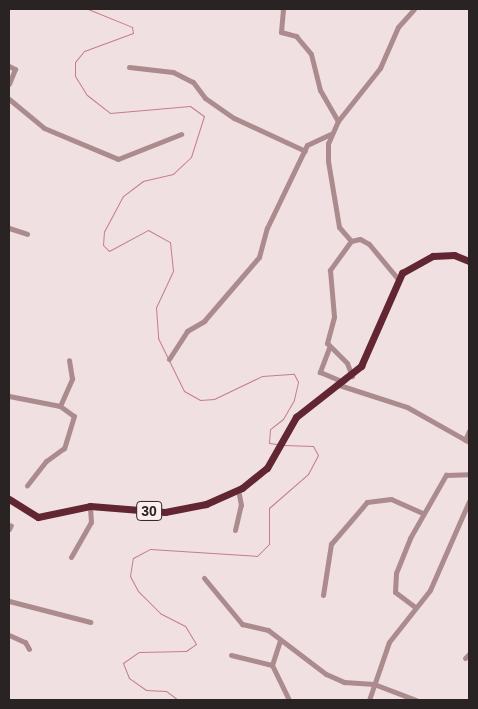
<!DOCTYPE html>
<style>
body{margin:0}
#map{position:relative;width:478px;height:709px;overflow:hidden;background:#f1e0e2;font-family:Helvetica,sans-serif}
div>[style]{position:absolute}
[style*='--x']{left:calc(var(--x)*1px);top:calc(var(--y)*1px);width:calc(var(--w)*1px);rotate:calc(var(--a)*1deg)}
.stream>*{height:1px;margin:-0.5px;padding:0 0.5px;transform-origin:0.5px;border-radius:0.5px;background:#c37e87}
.minor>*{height:5px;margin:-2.5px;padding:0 2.5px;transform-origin:2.5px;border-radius:2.5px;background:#ab8b8e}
.highway>*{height:7px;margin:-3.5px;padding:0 3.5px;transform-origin:3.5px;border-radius:3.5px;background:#612631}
span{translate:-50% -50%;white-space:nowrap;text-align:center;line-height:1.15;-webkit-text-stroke:4px #feedef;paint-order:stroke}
.shield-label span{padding:1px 4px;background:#feedef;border:1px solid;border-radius:4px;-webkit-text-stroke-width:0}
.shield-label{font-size:14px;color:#292323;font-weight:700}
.frame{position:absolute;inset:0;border:10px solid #292323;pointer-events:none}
</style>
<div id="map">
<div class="stream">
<div style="--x:88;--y:9;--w:48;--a:22.2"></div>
<div style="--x:132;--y:27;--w:6;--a:81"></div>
<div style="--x:133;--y:33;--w:52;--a:159.8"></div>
<div style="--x:84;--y:51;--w:14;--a:129"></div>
<div style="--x:75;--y:62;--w:14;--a:90"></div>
<div style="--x:75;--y:76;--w:22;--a:58"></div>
<div style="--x:87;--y:95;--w:29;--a:38"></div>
<div style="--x:110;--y:113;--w:80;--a:-5"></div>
<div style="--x:190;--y:106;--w:17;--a:36"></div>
<div style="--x:204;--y:116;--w:43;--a:107.6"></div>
<div style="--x:191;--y:157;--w:25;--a:137"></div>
<div style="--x:173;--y:174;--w:31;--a:167"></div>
<div style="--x:143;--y:181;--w:25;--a:143"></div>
<div style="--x:123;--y:196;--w:40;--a:118"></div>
<div style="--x:104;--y:231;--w:14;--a:94"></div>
<div style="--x:103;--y:245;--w:8;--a:45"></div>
<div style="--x:109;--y:251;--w:44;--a:-28.3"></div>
<div style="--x:148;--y:230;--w:25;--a:29"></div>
<div style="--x:170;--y:242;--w:29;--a:84"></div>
<div style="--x:173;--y:271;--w:40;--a:115"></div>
<div style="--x:156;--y:307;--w:31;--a:86"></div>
<div style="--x:158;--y:338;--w:59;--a:63.9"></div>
<div style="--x:184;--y:391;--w:18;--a:29"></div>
<div style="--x:200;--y:400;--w:14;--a:-4"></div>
<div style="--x:214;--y:399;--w:53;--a:-25.6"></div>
<div style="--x:262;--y:376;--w:32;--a:-4"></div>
<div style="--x:294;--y:374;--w:9;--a:63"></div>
<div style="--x:298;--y:382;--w:18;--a:103"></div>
<div style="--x:294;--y:400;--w:22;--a:120"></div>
<div style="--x:283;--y:419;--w:16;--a:142"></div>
<div style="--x:270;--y:429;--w:14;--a:94"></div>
<div style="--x:269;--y:443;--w:8;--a:7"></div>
<div style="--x:178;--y:700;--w:15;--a:-143"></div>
<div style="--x:166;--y:691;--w:20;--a:-177"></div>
<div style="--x:146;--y:690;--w:21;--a:-145"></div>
<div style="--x:129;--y:678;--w:16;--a:-112"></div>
<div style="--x:123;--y:663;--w:19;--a:-35"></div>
<div style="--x:139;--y:652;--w:47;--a:-1.2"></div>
<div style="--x:186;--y:651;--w:12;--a:-35"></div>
<div style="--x:196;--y:644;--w:21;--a:-121"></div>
<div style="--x:185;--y:626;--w:28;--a:-153"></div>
<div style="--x:160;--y:613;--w:31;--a:-135"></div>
<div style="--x:138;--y:591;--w:17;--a:-118"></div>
<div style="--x:130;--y:576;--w:18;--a:-81"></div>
<div style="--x:133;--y:558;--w:19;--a:-28"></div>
<div style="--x:150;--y:549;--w:107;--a:3.7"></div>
<div style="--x:257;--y:556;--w:17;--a:-45"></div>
<div style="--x:269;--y:544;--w:36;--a:-90"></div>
<div style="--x:269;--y:508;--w:52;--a:-41.1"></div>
<div style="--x:308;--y:474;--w:21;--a:-62"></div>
<div style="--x:318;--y:455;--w:10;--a:-119"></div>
<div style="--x:313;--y:446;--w:30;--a:-178"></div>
</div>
<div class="minor">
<div style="--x:283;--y:9;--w:23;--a:95"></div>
<div style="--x:281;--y:32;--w:16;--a:15"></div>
<div style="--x:296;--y:36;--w:23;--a:50"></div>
<div style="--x:311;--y:54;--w:37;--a:76"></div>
<div style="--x:320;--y:90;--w:36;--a:60"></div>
<div style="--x:338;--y:121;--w:24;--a:114"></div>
<div style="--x:328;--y:143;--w:18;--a:90"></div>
<div style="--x:328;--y:161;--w:67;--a:80.5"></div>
<div style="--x:339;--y:227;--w:18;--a:49"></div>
<div style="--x:351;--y:241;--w:36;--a:126"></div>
<div style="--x:330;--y:270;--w:47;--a:85.1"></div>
<div style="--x:334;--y:317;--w:27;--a:105"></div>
<div style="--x:327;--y:343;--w:28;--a:45"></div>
<div style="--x:347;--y:363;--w:14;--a:69"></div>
<div style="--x:9;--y:66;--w:7;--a:27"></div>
<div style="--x:15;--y:69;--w:16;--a:112"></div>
<div style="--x:129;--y:67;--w:44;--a:6.5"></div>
<div style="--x:173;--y:72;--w:22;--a:27"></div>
<div style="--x:193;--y:82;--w:20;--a:53"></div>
<div style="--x:205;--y:98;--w:35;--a:35"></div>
<div style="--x:234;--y:118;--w:78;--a:24.9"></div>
<div style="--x:9;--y:99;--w:45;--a:39.6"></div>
<div style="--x:44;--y:128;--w:80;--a:22.7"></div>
<div style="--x:118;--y:159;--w:68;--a:-21.6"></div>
<div style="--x:338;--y:121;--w:68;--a:-51.6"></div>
<div style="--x:380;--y:68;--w:45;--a:-66.3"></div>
<div style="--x:398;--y:27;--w:24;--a:-48"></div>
<div style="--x:9;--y:228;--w:19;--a:18"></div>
<div style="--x:351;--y:241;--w:9;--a:-13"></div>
<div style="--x:360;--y:239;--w:10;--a:29"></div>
<div style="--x:369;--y:244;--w:45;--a:50.4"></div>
<div style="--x:329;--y:348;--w:26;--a:111"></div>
<div style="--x:320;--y:372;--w:25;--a:23"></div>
<div style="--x:169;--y:359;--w:33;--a:-57"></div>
<div style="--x:187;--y:331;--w:20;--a:-30"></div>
<div style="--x:204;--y:321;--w:84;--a:-49.3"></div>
<div style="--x:259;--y:257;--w:30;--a:-75"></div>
<div style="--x:267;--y:228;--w:92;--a:-64.3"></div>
<div style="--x:307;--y:145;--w:26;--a:-25"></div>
<div style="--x:339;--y:385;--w:71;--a:17.9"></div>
<div style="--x:407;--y:407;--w:71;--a:29.4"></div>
<div style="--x:9;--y:396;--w:52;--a:11.1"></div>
<div style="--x:60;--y:406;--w:17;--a:36"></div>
<div style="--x:74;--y:416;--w:34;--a:107"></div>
<div style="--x:64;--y:448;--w:22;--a:144"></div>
<div style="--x:46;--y:461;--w:31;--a:128"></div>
<div style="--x:60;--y:406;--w:30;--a:-66"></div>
<div style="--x:72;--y:379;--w:19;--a:-99"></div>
<div style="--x:465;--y:440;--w:10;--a:-66"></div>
<div style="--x:9;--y:529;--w:4;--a:-63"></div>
<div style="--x:235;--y:530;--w:26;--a:-77"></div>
<div style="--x:241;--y:505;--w:15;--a:-101"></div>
<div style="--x:71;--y:557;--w:40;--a:-60.3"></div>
<div style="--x:91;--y:522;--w:16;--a:-94"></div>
<div style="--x:204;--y:578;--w:60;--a:50.4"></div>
<div style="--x:242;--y:624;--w:27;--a:13"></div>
<div style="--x:268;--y:630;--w:73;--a:37.2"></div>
<div style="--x:326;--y:674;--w:20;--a:24"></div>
<div style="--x:344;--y:682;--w:30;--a:4"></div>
<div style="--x:374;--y:684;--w:45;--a:20.9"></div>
<div style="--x:323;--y:595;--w:52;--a:-81.1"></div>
<div style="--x:331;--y:544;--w:55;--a:-49.4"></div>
<div style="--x:367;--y:502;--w:24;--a:-7"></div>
<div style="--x:391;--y:499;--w:35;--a:24"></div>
<div style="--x:9;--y:601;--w:84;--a:14.5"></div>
<div style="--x:415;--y:607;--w:25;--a:-143"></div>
<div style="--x:395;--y:592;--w:19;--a:-87"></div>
<div style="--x:396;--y:573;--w:38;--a:-68"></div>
<div style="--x:410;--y:538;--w:73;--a:-60.3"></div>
<div style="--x:446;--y:475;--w:23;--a:-2"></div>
<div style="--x:9;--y:635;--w:17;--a:24"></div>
<div style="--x:25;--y:642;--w:8;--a:60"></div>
<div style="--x:231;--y:655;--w:42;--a:13.7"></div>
<div style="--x:272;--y:665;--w:39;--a:64"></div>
<div style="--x:465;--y:658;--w:6;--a:-45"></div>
<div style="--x:272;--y:665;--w:25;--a:-72"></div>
<div style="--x:369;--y:700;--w:61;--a:-71"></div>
<div style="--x:389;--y:642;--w:66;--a:-51.7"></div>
<div style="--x:430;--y:590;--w:97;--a:-66.3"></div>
</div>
<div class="highway">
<div style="--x:9;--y:499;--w:34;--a:32"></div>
<div style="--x:38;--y:517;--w:53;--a:-11.9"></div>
<div style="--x:90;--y:506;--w:75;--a:4.6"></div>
<div style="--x:165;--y:512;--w:42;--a:-11"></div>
<div style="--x:206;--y:504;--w:39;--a:-24"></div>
<div style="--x:242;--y:488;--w:32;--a:-39"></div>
<div style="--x:267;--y:468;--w:59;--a:-60.4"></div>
<div style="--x:296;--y:417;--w:83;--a:-38.1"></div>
<div style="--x:361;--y:366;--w:102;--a:-66.2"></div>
<div style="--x:402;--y:273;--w:35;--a:-29"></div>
<div style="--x:433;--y:256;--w:21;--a:-3"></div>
<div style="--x:454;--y:255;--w:16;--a:22"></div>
</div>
<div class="shield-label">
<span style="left:149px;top:511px">30</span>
</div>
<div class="frame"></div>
</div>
